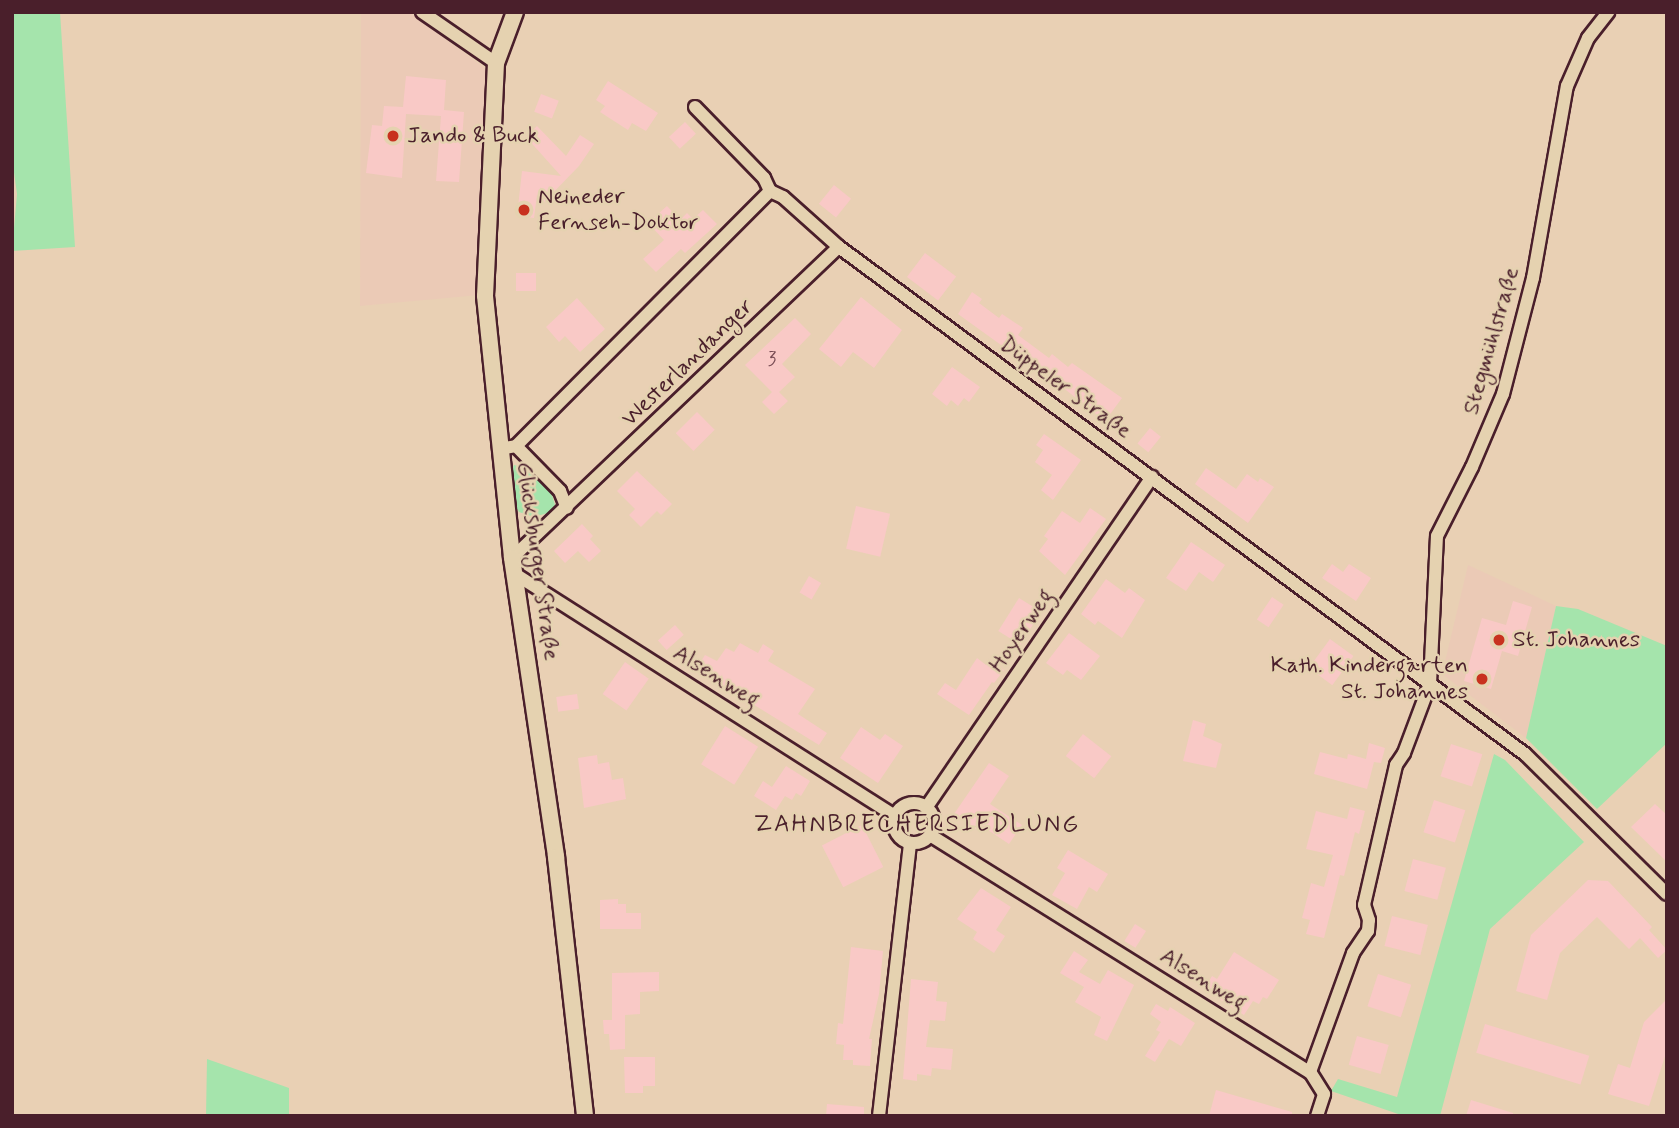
<!DOCTYPE html>
<meta charset="utf-8">
<style>
body{margin:0}
#map{position:relative;width:1679px;height:1128px;overflow:hidden;background:#e9d0b4;font-family:Mynerve,sans-serif}
div>[style]{position:absolute}
[style*='--x']{left:calc(var(--x)*1px);top:calc(var(--y)*1px);width:calc(var(--w)*1px);rotate:calc(var(--a)*1deg)}
.built>*{inset:0;background:#ebcab6}
.green>*{inset:0;background:#a5e4ac}
.building>*{inset:0;background:#f9c9c6;transform-origin:0 0}
.roads{filter:drop-shadow(2px 0 #4a1f2b) drop-shadow(-2px 0 #4a1f2b) drop-shadow(0 2px #4a1f2b) drop-shadow(0 -2px #4a1f2b)}
.minor>*{height:12px;margin:-6px;padding:0 6px;transform-origin:6px;border-radius:6px;background:#e5d2b0}
.minor>.ring{margin:-6px;padding:0;box-sizing:content-box;background:none;border:12px solid #e5d2b0;border-radius:50%}
.tertiary>*{height:16px;margin:-8px;padding:0 8px;transform-origin:8px;border-radius:8px;background:#e5d2b0}
.dots>*{width:19px;height:19px;translate:-50% -50%;box-sizing:border-box;border:4px solid #e5d2b0;border-radius:50%}
span{translate:-50% -50%;white-space:nowrap;text-align:center;line-height:1.15;-webkit-text-stroke:5px #e5d2b0;paint-order:stroke}
.number-label{font-size:19px;color:#764a52}
.number-label span{-webkit-text-stroke-width:0}
.poi-label{font-size:23px;color:#4a1f2b}
.left{translate:0 -50%;text-align:left}
.right{translate:-100% -50%;text-align:right}
.street-label{font-size:23px;color:#4a1f2b}
.neighbourhood-label{font-size:24px;color:#4a1f2b;letter-spacing:2px}
.frame{position:absolute;inset:0;border:14px solid #4a1f2b;pointer-events:none}
</style>
<div id="map">
<div class="built">
<div style="clip-path:polygon(361px 12px,409px 12px,486px 69px,479px 295px,360px 306px)"></div>
<div style="clip-path:polygon(1468px 565px,1556px 606px,1526px 738px,1442px 674px)"></div>
</div>
<div class="green">
<div style="clip-path:polygon(12px 12px,60px 12px,75px 247px,12px 251px,17px 194px,12px 158px)"></div>
<div style="clip-path:polygon(514px 465px,528px 469px,550px 488px,555px 505px,551px 512px,534px 517px,519px 512px,514px 504px,510px 477px)"></div>
<div style="clip-path:polygon(1556px 606px,1578px 609px,1667px 646px,1667px 743px,1597px 809px,1526px 738px)"></div>
<div style="clip-path:polygon(1494px 754px,1505px 760px,1584px 842px,1490px 929px,1440px 1116px,1404px 1116px,1331px 1091px,1338px 1079px,1397px 1097px)"></div>
<div style="clip-path:polygon(207px 1059px,289px 1088px,289px 1116px,206px 1116px)"></div>
</div>
<div class="building">
<div style="clip-path:polygon(406px 76px,446px 80px,444px 110px,464px 112px,459px 182px,436px 181px,441px 116px,406px 114px,402px 178px,366px 173px,372px 125px,382px 126px,384px 106px,403px 107px)"></div>
<div style="clip-path:polygon(608px 81px,658px 113px,646px 131px,632px 123px,628px 130px,600px 112px,605px 106px,596px 100px)"></div>
<div style="left:541px;top:94px;width:19px;height:19px;rotate:21deg"></div>
<div style="left:685px;top:122px;width:16px;height:22px;rotate:47deg"></div>
<div style="clip-path:polygon(537px 126px,566px 156px,580px 135px,594px 144px,579px 166px,544px 202px,537px 195px,534px 218px,517px 216px,522px 171px,561px 176px,526px 137px)"></div>
<div style="left:834px;top:185px;width:22px;height:24px;rotate:39deg"></div>
<div style="clip-path:polygon(667px 206px,680px 220px,687px 213px,693px 219px,703px 210px,717px 224px,685px 253px,681px 249px,656px 272px,643px 259px,664px 240px,648px 223px)"></div>
<div style="left:925px;top:253px;width:39px;height:30px;rotate:37deg"></div>
<div style="left:516px;top:273px;width:20px;height:18px"></div>
<div style="clip-path:polygon(972px 292px,982px 299px,979px 303px,999px 318px,1002px 314px,1023px 328px,1018px 335px,1049px 358px,1052px 354px,1068px 367px,1072px 363px,1122px 398px,1105px 421px,1032px 363px,1030px 366px,958px 314px)"></div>
<div style="clip-path:polygon(861px 297px,902px 330px,874px 368px,853px 352px,841px 367px,819px 349px)"></div>
<div style="clip-path:polygon(577px 298px,605px 329px,580px 352px,565px 336px,559px 342px,546px 327px)"></div>
<div style="clip-path:polygon(795px 318px,811px 334px,782px 364px,795px 377px,779px 392px,788px 401px,774px 414px,762px 402px,772px 392px,745px 365px)"></div>
<div style="clip-path:polygon(952px 367px,980px 387px,969px 402px,964px 398px,958px 406px,951px 400px,947px 406px,932px 394px)"></div>
<div style="left:697px;top:412px;width:25px;height:30px;rotate:45deg"></div>
<div style="left:1150px;top:428px;width:14px;height:20px;rotate:39deg"></div>
<div style="clip-path:polygon(1044px 434px,1081px 460px,1053px 500px,1041px 490px,1052px 475px,1035px 462px,1043px 450px,1036px 445px)"></div>
<div style="clip-path:polygon(1206px 468px,1236px 489px,1247px 474px,1258px 482px,1260px 478px,1274px 487px,1248px 523px,1195px 484px)"></div>
<div style="clip-path:polygon(637px 471px,672px 504px,661px 515px,657px 511px,641px 527px,629px 515px,635px 509px,617px 491px)"></div>
<div style="left:856px;top:506px;width:35px;height:44px;rotate:13deg"></div>
<div style="clip-path:polygon(1090px 508px,1106px 519px,1065px 575px,1039px 551px,1048px 539px,1044px 536px,1062px 511px,1080px 523px)"></div>
<div style="clip-path:polygon(582px 524px,593px 536px,590px 539px,601px 551px,589px 562px,578px 551px,565px 563px,554px 551px)"></div>
<div style="clip-path:polygon(1191px 542px,1225px 565px,1213px 582px,1199px 572px,1186px 591px,1166px 578px)"></div>
<div style="clip-path:polygon(1332px 564px,1343px 572px,1349px 564px,1371px 578px,1356px 601px,1322px 578px)"></div>
<div style="left:809px;top:576px;width:14px;height:19px;rotate:30deg"></div>
<div style="clip-path:polygon(1106px 579px,1125px 593px,1129px 588px,1145px 600px,1122px 638px,1098px 621px,1095px 625px,1081px 614px)"></div>
<div style="left:1272px;top:597px;width:14px;height:27px;rotate:34deg"></div>
<div style="left:1019px;top:598px;width:26px;height:39px;rotate:32deg"></div>
<div style="clip-path:polygon(1513px 601px,1532px 607px,1518px 656px,1502px 651px,1491px 689px,1464px 681px,1482px 618px,1506px 625px)"></div>
<div style="left:675px;top:625px;width:13px;height:23px;rotate:48deg"></div>
<div style="clip-path:polygon(1069px 633px,1100px 656px,1081px 680px,1067px 670px,1063px 675px,1046px 663px)"></div>
<div style="left:1330px;top:639px;width:29px;height:36px;rotate:36deg"></div>
<div style="clip-path:polygon(740px 643px,758px 653px,763px 644px,774px 651px,768px 661px,815px 689px,798px 714px,827px 733px,819px 745px,696px 669px,705px 655px,717px 661px,726px 648px,734px 652px)"></div>
<div style="clip-path:polygon(977px 658px,986px 665px,989px 660px,1004px 670px,994px 683px,992px 682px,969px 715px,937px 694px,945px 683px,956px 690px)"></div>
<div style="left:625px;top:662px;width:29px;height:39px;rotate:35deg"></div>
<div style="left:577px;top:694px;width:15px;height:21px;rotate:82deg"></div>
<div style="clip-path:polygon(1193px 720px,1206px 724px,1203px 736px,1222px 744px,1216px 768px,1183px 761px)"></div>
<div style="left:725px;top:726px;width:39px;height:45px;rotate:32deg"></div>
<div style="clip-path:polygon(861px 727px,880px 740px,885px 734px,903px 746px,878px 783px,840px 758px)"></div>
<div style="left:1083px;top:734px;width:36px;height:28px;rotate:38deg"></div>
<div style="clip-path:polygon(1369px 743px,1385px 748px,1381px 763px,1374px 762px,1367px 789px,1314px 774px,1320px 752px,1347px 759px,1348px 754px,1366px 759px)"></div>
<div style="left:1451px;top:744px;width:33px;height:34px;rotate:18deg"></div>
<div style="clip-path:polygon(597px 755px,598px 764px,609px 762px,612px 780px,623px 778px,626px 799px,584px 808px,578px 758px)"></div>
<div style="clip-path:polygon(989px 763px,1009px 776px,990px 804px,1022px 825px,1009px 844px,979px 824px,976px 829px,954px 814px)"></div>
<div style="clip-path:polygon(786px 766px,810px 781px,801px 796px,796px 793px,792px 800px,785px 796px,776px 810px,754px 796px,763px 781px,772px 787px)"></div>
<div style="left:1434px;top:800px;width:33px;height:34px;rotate:18deg"></div>
<div style="clip-path:polygon(1655px 804px,1667px 815px,1667px 862px,1631px 827px)"></div>
<div style="clip-path:polygon(1350px 807px,1365px 811px,1359px 834px,1355px 832px,1344px 876px,1340px 875px,1324px 938px,1306px 934px,1310px 920px,1302px 918px,1311px 883px,1324px 887px,1333px 855px,1306px 849px,1316px 811px,1347px 819px)"></div>
<div style="left:862px;top:825px;width:47px;height:45px;rotate:63deg"></div>
<div style="clip-path:polygon(1068px 850px,1108px 874px,1097px 892px,1089px 887px,1077px 909px,1052px 895px,1065px 873px,1057px 868px)"></div>
<div style="left:1413px;top:859px;width:34px;height:33px;rotate:15deg"></div>
<div style="clip-path:polygon(1588px 880px,1608px 881px,1652px 927px,1649px 930px,1667px 950px,1658px 958px,1640px 938px,1629px 949px,1597px 917px,1560px 953px,1547px 1000px,1516px 991px,1531px 935px)"></div>
<div style="clip-path:polygon(981px 888px,1011px 907px,996px 930px,1005px 936px,994px 953px,973px 939px,977px 932px,957px 919px)"></div>
<div style="clip-path:polygon(618px 899px,618px 904px,626px 904px,626px 913px,641px 913px,641px 929px,600px 929px,600px 900px)"></div>
<div style="left:1392px;top:916px;width:37px;height:31px;rotate:14deg"></div>
<div style="left:1135px;top:924px;width:13px;height:20px;rotate:32deg"></div>
<div style="clip-path:polygon(851px 947px,883px 951px,879px 994px,869px 1039px,872px 1039px,870px 1066px,853px 1065px,853px 1060px,843px 1060px,844px 1045px,836px 1044px,838px 1023px,843px 1024px)"></div>
<div style="clip-path:polygon(1074px 951px,1088px 960px,1079px 972px,1100px 984px,1108px 970px,1134px 985px,1107px 1041px,1094px 1035px,1101px 1017px,1075px 1002px,1084px 987px,1060px 973px)"></div>
<div style="clip-path:polygon(1234px 952px,1279px 980px,1267px 999px,1263px 997px,1259px 1004px,1253px 1001px,1244px 1015px,1204px 989px,1212px 976px,1217px 979px)"></div>
<div style="clip-path:polygon(659px 972px,659px 991px,640px 992px,640px 1014px,625px 1015px,625px 1049px,610px 1050px,609px 1034px,604px 1034px,603px 1020px,612px 1020px,612px 973px)"></div>
<div style="left:1378px;top:974px;width:35px;height:34px;rotate:18deg"></div>
<div style="clip-path:polygon(911px 979px,938px 982px,936px 1001px,947px 1002px,945px 1021px,930px 1020px,926px 1047px,953px 1049px,951px 1070px,932px 1068px,931px 1076px,917px 1074px,917px 1081px,903px 1079px)"></div>
<div style="clip-path:polygon(1667px 999px,1667px 1050px,1649px 1106px,1608px 1094px,1618px 1064px,1630px 1068px,1644px 1022px)"></div>
<div style="clip-path:polygon(1156px 1004px,1168px 1011px,1170px 1007px,1195px 1023px,1181px 1046px,1169px 1039px,1155px 1062px,1145px 1056px,1160px 1032px,1156px 1030px,1161px 1022px,1150px 1014px)"></div>
<div style="left:1485px;top:1024px;width:109px;height:30px;rotate:17deg"></div>
<div style="left:1357px;top:1036px;width:33px;height:30px;rotate:16deg"></div>
<div style="clip-path:polygon(624px 1057px,655px 1057px,655px 1086px,643px 1086px,643px 1093px,625px 1093px)"></div>
<div style="clip-path:polygon(1216px 1090px,1292px 1112px,1292px 1116px,1209px 1116px)"></div>
<div style="clip-path:polygon(1471px 1100px,1513px 1113px,1513px 1116px,1466px 1116px)"></div>
<div style="clip-path:polygon(827px 1104px,864px 1107px,864px 1116px,826px 1116px)"></div>
</div>
<div class="roads">
<div class="minor">
<div style="--x:422;--y:12;--w:90;--a:34.6"></div>
<div style="--x:695;--y:107;--w:99;--a:45.8"></div>
<div style="--x:764;--y:178;--w:14;--a:65"></div>
<div style="--x:770;--y:191;--w:14;--a:25"></div>
<div style="--x:783;--y:197;--w:75;--a:41.8"></div>
<div style="--x:839;--y:247;--w:853;--a:36.47"></div>
<div style="--x:1525;--y:754;--w:199;--a:44.6"></div>
<div style="--x:516;--y:446;--w:63;--a:45.6"></div>
<div style="--x:560;--y:491;--w:18;--a:68"></div>
<div style="--x:499;--y:449;--w:17;--a:-10"></div>
<div style="--x:516;--y:446;--w:360;--a:-45.1"></div>
<div style="--x:512;--y:558;--w:451;--a:-43.6"></div>
<div style="--x:515;--y:574;--w:451;--a:32.5"></div>
<div class="ring" style="left:894px;top:803px;width:28px;height:28px"></div>
<div style="--x:926;--y:808;--w:401;--a:-55.7"></div>
<div style="--x:930;--y:835;--w:448;--a:32"></div>
<div style="--x:879;--y:1116;--w:275;--a:-83.5"></div>
<div style="--x:1317;--y:1116;--w:23;--a:-72"></div>
<div style="--x:1324;--y:1094;--w:26;--a:-122"></div>
<div style="--x:1310;--y:1072;--w:127;--a:-70.1"></div>
<div style="--x:1353;--y:953;--w:27;--a:-56"></div>
<div style="--x:1368;--y:931;--w:11;--a:-85"></div>
<div style="--x:1369;--y:920;--w:16;--a:-108"></div>
<div style="--x:1364;--y:905;--w:144;--a:-77.1"></div>
<div style="--x:1396;--y:765;--w:14;--a:-56"></div>
<div style="--x:1404;--y:753;--w:74;--a:-69.4"></div>
<div style="--x:1430;--y:684;--w:148;--a:-87.3"></div>
<div style="--x:1437;--y:536;--w:77;--a:-63.1"></div>
<div style="--x:1472;--y:467;--w:79;--a:-67"></div>
<div style="--x:1503;--y:394;--w:120;--a:-75.5"></div>
<div style="--x:1533;--y:278;--w:195;--a:-80"></div>
<div style="--x:1567;--y:86;--w:52;--a:-66.4"></div>
<div style="--x:1588;--y:38;--w:33;--a:-52"></div>
</div>
<div class="tertiary">
<div style="--x:515;--y:12;--w:54;--a:110.4"></div>
<div style="--x:496;--y:63;--w:233;--a:92.7"></div>
<div style="--x:485;--y:296;--w:263;--a:84.1"></div>
<div style="--x:512;--y:558;--w:302;--a:81.6"></div>
<div style="--x:556;--y:857;--w:261;--a:83.6"></div>
</div>
</div>
<div class="dots">
<div style="left:393px;top:136px;background:#c8321e"></div>
<div style="left:524px;top:210px;background:#c8321e"></div>
<div style="left:1499px;top:640px;background:#c8321e"></div>
<div style="left:1482px;top:679px;background:#c8321e"></div>
</div>
<div class="number-label">
<span style="left:772px;top:360px">3</span>
</div>
<div class="poi-label">
<span class="left" style="left:407px;top:136px">Jando &amp; Buck</span>
<span class="left" style="left:538px;top:210px">Neineder<br>Fernseh-Doktor</span>
<span class="left" style="left:1513px;top:640px">St. Johannes</span>
<span class="right" style="left:1468px;top:679px">Kath. Kindergarten<br>St. Johannes</span>
</div>
<div class="street-label">
<span style="left:1492px;top:341px;rotate:-74deg">Stegmühlstraße</span>
<span style="left:688px;top:363px;rotate:-44deg">Westerlandanger</span>
<span style="left:1065px;top:388px;rotate:36deg">Düppeler Straße</span>
<span style="left:537px;top:561px;rotate:82deg">Glücksburger Straße</span>
<span style="left:1022px;top:631px;rotate:-56deg">Hoyerweg</span>
<span style="left:716px;top:677px;rotate:32deg">Alsenweg</span>
<span style="left:1203px;top:980px;rotate:32deg">Alsenweg</span>
</div>
<div class="neighbourhood-label">
<span style="left:917px;top:825px">ZAHNBRECHERSIEDLUNG</span>
</div>
<div class="frame"></div>
</div>
